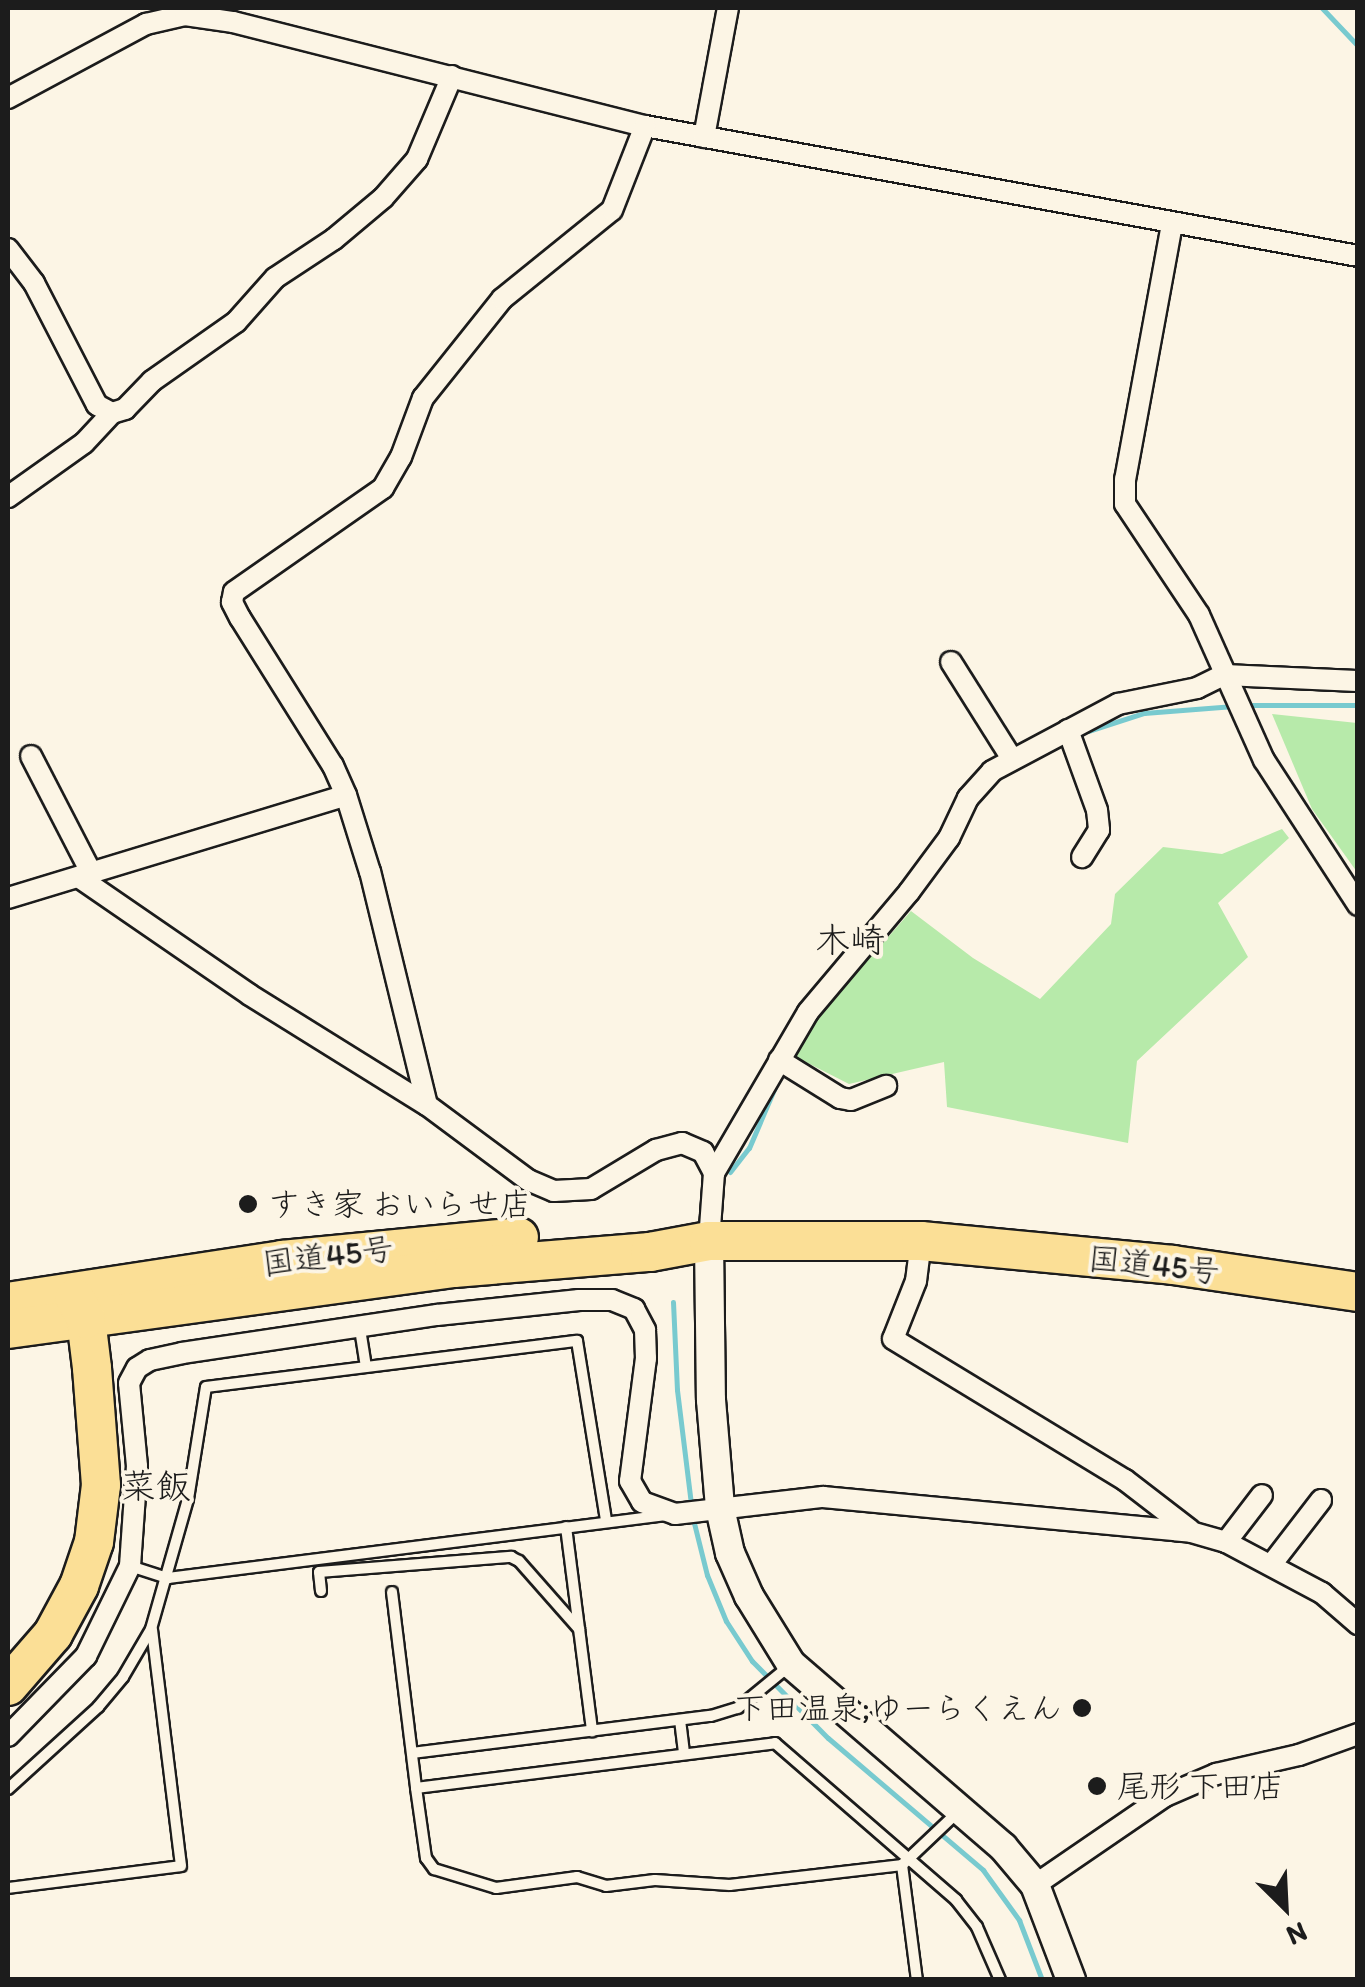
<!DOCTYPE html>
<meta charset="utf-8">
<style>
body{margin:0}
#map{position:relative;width:1365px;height:1987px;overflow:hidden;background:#fcf5e5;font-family:Itim,"Klee One",sans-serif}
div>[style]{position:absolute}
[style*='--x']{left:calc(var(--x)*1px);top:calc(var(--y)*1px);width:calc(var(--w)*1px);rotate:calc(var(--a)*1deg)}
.green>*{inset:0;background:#b7eaaa}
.stream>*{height:5px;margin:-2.5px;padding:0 2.5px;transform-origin:2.5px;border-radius:2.5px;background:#78cacf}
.roads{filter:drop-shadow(2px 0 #1c1c1c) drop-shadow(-2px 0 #1c1c1c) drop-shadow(0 2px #1c1c1c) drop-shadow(0 -2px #1c1c1c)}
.lane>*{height:10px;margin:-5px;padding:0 5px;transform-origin:5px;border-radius:5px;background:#fcf5e5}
.street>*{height:20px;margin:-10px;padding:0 10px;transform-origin:10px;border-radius:10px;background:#fcf5e5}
.secondary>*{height:28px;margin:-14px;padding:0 14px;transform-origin:14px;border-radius:14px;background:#fcf5e5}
.highway>*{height:38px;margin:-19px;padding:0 19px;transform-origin:19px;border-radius:19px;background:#fbdf96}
.dots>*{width:28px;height:28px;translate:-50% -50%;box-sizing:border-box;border:5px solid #fcf5e5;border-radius:50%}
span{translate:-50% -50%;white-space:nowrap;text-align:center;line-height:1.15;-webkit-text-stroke:8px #fcf5e5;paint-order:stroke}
.poi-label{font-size:32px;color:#1c1c1c}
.left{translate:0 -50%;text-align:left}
.right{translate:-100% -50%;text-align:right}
.street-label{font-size:32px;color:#1c1c1c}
.neighbourhood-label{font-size:35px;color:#1c1c1c}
.frame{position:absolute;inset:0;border:10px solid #1c1c1c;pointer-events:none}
.north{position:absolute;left:1235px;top:1857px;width:100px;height:100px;-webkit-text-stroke:8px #fcf5e5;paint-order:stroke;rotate:156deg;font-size:28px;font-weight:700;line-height:40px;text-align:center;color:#1c1c1c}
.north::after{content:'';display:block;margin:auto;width:35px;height:45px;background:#1c1c1c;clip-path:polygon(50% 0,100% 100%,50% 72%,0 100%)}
</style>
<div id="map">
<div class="green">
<div style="clip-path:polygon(1272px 714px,1357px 723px,1357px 872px,1312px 809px)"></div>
<div style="clip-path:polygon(1282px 829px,1289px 838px,1218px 903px,1248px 957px,1137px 1061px,1128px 1143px,947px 1107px,944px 1062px,849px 1084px,796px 1057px,817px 1018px,911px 911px,973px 958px,1040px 999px,1111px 924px,1115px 894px,1163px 847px,1222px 854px)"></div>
</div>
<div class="stream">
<div style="--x:1322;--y:8;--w:52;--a:46.5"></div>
<div style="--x:1245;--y:705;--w:113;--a:0"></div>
<div style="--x:1088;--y:731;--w:59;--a:-17.8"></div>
<div style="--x:1144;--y:713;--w:90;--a:-4.4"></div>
<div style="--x:730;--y:1172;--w:31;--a:-52"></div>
<div style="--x:749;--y:1148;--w:66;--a:-66.9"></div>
<div style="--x:673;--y:1302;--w:88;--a:87.4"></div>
<div style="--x:677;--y:1390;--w:115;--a:83"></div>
<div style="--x:692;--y:1515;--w:62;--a:76"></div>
<div style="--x:707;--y:1575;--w:50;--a:67.6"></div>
<div style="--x:726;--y:1621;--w:48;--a:57"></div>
<div style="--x:752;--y:1661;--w:108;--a:45.4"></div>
<div style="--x:828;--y:1738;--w:204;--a:40.4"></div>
<div style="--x:983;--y:1870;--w:62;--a:54.2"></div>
<div style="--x:1019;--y:1920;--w:64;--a:69"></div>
</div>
<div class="roads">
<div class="lane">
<div style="--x:360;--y:1329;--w:38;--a:81"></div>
<div style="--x:566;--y:1527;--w:206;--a:82.7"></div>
<div style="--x:130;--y:1566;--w:40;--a:18"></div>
<div style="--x:168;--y:1578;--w:500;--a:-7.2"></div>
<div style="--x:321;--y:1591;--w:19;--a:-96"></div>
<div style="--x:319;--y:1572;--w:193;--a:-4.5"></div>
<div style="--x:511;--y:1557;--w:9;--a:27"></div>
<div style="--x:519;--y:1561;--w:91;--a:48.6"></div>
<div style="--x:392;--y:1592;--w:197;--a:83"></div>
<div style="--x:416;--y:1788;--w:362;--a:-7.1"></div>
<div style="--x:775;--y:1743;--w:240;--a:40.9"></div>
<div style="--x:956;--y:1900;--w:34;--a:52"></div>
<div style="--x:977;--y:1927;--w:58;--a:66.5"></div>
<div style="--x:680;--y:1720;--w:34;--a:83"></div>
<div style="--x:412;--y:1753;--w:301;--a:-7.1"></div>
<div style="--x:711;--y:1716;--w:28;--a:-17"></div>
<div style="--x:738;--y:1708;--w:65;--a:-39.4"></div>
<div style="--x:416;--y:1788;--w:71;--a:81.9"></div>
<div style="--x:426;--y:1858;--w:14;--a:54"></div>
<div style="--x:434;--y:1869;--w:65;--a:17"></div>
<div style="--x:496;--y:1888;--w:82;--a:-7.7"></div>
<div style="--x:577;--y:1877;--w:30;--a:17"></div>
<div style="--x:606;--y:1886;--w:49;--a:-7"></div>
<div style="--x:655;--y:1880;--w:75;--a:3.8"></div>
<div style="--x:730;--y:1885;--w:173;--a:-6.6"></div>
<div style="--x:902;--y:1865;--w:79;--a:-43.5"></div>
<div style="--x:8;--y:1789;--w:122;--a:-42.3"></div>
<div style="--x:98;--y:1707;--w:39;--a:-50"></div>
<div style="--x:123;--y:1677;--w:56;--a:-59.7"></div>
<div style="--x:151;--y:1629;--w:135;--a:-74.1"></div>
<div style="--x:188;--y:1499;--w:113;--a:-80.9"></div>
<div style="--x:206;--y:1387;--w:374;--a:-7.1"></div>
<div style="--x:577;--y:1341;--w:181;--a:80.8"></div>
<div style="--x:902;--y:1865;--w:116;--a:82.6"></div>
<div style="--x:8;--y:1888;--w:174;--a:-7.2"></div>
<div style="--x:181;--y:1866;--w:238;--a:-97"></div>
</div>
<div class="street">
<div style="--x:8;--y:98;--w:157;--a:-28.2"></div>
<div style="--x:146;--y:24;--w:40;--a:-13"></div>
<div style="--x:185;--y:15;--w:49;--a:8.3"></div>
<div style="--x:233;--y:22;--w:425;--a:14.2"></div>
<div style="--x:645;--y:126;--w:725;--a:10.33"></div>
<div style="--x:704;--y:137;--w:131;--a:-79.5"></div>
<div style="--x:1172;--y:224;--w:259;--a:100.4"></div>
<div style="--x:1125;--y:479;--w:25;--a:90"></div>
<div style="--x:1125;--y:504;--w:133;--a:56.3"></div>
<div style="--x:1199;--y:615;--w:159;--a:65.9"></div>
<div style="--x:1264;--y:760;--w:173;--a:57"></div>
<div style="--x:8;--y:249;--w:43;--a:52.6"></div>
<div style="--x:34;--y:283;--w:137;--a:62.7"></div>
<div style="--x:97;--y:405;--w:17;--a:28"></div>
<div style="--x:112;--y:413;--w:14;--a:-17"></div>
<div style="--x:125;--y:409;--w:39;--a:-46"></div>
<div style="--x:152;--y:381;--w:103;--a:-35.1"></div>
<div style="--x:236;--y:322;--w:59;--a:-48.4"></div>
<div style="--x:275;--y:278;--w:71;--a:-33.5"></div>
<div style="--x:334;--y:239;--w:64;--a:-39.9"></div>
<div style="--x:383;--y:198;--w:52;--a:-48.9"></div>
<div style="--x:417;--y:159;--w:90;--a:-67.1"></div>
<div style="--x:8;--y:497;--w:93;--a:-35.4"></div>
<div style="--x:84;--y:443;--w:41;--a:-47"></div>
<div style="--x:951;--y:662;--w:115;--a:57.8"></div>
<div style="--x:1068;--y:730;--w:85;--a:70.1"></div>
<div style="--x:1097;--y:810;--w:20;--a:84"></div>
<div style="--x:1099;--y:830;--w:32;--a:122"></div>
<div style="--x:31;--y:756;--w:133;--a:62.7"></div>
<div style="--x:80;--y:878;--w:206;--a:34.5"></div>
<div style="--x:250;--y:995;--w:208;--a:31.9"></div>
<div style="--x:427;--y:1105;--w:126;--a:36.6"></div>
<div style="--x:528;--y:1180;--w:28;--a:23"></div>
<div style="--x:554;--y:1191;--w:37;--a:-3"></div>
<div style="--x:591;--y:1189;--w:76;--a:-31"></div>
<div style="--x:656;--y:1150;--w:27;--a:-15"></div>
<div style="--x:682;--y:1143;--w:23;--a:23"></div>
<div style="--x:703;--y:1152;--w:24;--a:62"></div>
<div style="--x:714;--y:1173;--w:68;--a:94.2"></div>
<div style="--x:8;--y:898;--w:353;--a:-16.9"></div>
<div style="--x:779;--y:1060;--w:72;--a:31.9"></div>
<div style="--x:840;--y:1098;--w:11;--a:10"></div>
<div style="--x:851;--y:1100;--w:38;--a:-22"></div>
<div style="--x:427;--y:1105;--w:240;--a:-103.7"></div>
<div style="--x:370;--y:872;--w:81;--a:-107.3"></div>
<div style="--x:346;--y:795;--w:32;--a:-114"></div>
<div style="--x:333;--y:766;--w:175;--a:-122.1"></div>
<div style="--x:240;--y:618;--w:18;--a:-117"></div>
<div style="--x:232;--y:602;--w:10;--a:-79"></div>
<div style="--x:234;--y:592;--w:182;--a:-34.9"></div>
<div style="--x:383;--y:488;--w:36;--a:-60"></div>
<div style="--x:401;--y:457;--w:63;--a:-69.6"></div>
<div style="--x:423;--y:398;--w:127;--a:-51.4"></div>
<div style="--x:502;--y:299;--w:141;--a:-39"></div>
<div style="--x:612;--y:210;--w:90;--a:-68.6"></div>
<div style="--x:714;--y:1173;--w:186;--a:-59.7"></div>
<div style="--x:808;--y:1012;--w:157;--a:-49.9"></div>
<div style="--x:909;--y:892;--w:67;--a:-53.5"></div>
<div style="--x:949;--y:838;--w:44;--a:-64.6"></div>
<div style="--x:968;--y:798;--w:36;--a:-48"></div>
<div style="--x:992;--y:771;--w:143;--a:-28"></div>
<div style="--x:1118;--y:704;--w:81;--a:-11.4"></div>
<div style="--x:1197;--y:688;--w:30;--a:-26"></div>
<div style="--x:1224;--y:675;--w:134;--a:2.6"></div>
<div style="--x:921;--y:1241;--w:40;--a:97.1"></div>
<div style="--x:916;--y:1281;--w:62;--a:111.6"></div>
<div style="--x:893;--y:1339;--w:271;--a:31.3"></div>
<div style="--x:1125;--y:1480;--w:82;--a:37.6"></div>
<div style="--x:1226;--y:1542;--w:59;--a:-52.5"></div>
<div style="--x:1271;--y:1565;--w:82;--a:-52.4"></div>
<div style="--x:8;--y:1736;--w:112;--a:-45.7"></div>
<div style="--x:86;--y:1656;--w:100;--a:-63.9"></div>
<div style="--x:130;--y:1566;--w:100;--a:-86"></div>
<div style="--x:137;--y:1466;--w:83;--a:-95.5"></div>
<div style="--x:129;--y:1383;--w:17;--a:-62"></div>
<div style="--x:137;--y:1368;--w:15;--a:-32"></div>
<div style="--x:150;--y:1360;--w:33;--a:-12"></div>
<div style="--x:182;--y:1353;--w:258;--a:-8.5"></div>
<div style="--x:437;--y:1315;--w:143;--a:-6"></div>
<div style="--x:579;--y:1300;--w:33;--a:0"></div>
<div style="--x:612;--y:1300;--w:24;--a:22"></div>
<div style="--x:634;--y:1309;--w:24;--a:62"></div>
<div style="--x:645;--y:1330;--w:28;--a:88"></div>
<div style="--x:646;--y:1358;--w:124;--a:97.4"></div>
<div style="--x:630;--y:1481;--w:24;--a:60"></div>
<div style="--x:642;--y:1502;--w:35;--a:20"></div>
<div style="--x:675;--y:1514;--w:149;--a:-6.6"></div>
<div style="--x:823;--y:1497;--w:370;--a:5.4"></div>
<div style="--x:1191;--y:1532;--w:36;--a:16"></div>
<div style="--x:1226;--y:1542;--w:109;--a:28"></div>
<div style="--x:1322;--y:1593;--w:48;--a:40.7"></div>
<div style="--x:1035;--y:1885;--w:158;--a:-34.4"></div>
<div style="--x:1165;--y:1796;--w:56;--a:-23.3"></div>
<div style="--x:1216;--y:1774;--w:85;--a:-12.9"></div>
<div style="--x:1299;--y:1755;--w:63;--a:-19.6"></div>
</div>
<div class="secondary">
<div style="--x:709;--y:1241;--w:159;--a:89.3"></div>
<div style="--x:711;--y:1400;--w:108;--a:85.2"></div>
<div style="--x:720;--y:1508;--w:46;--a:77.5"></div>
<div style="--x:730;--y:1553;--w:47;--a:66.2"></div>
<div style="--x:749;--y:1596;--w:80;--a:58.3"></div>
<div style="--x:791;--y:1664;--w:280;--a:40.8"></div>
<div style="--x:1003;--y:1847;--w:50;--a:49.9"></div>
<div style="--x:1035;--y:1885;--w:102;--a:69.2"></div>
</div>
<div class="highway">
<div style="--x:8;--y:1302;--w:277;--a:-8.7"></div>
<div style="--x:282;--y:1260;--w:238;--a:-5.5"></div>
<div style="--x:8;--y:1329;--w:450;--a:-7.8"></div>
<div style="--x:454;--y:1268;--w:197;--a:-4.7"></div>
<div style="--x:650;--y:1252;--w:60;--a:-10.6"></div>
<div style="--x:709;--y:1241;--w:212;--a:0"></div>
<div style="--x:921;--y:1241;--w:253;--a:5.4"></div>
<div style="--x:1173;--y:1265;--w:187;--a:8.3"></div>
<div style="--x:8;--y:1686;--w:69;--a:-49.1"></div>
<div style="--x:53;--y:1634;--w:55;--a:-61.6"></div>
<div style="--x:79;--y:1586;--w:46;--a:-71.2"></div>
<div style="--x:94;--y:1542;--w:57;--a:-83"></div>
<div style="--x:101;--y:1485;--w:117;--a:-94.4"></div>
<div style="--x:92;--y:1368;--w:49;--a:-97"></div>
<div style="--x:86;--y:1319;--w:24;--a:-118"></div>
</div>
</div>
<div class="dots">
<div style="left:248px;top:1204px;background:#1c1c1c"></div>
<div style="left:1082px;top:1708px;background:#1c1c1c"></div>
<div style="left:1097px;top:1786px;background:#1c1c1c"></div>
</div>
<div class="poi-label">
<span class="left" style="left:268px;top:1204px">すき家 おいらせ店</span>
<span class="right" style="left:1062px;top:1708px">下田温泉;ゆーらくえん</span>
<span class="left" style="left:1117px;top:1786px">尾形 下田店</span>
</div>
<div class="street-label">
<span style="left:328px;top:1256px;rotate:-7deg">国道45号</span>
<span style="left:1154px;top:1265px;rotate:6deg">国道45号</span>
</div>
<div class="neighbourhood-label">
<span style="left:850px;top:940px">木崎</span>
<span style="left:156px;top:1486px">菜飯</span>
</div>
<div class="frame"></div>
<div class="north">N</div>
</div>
